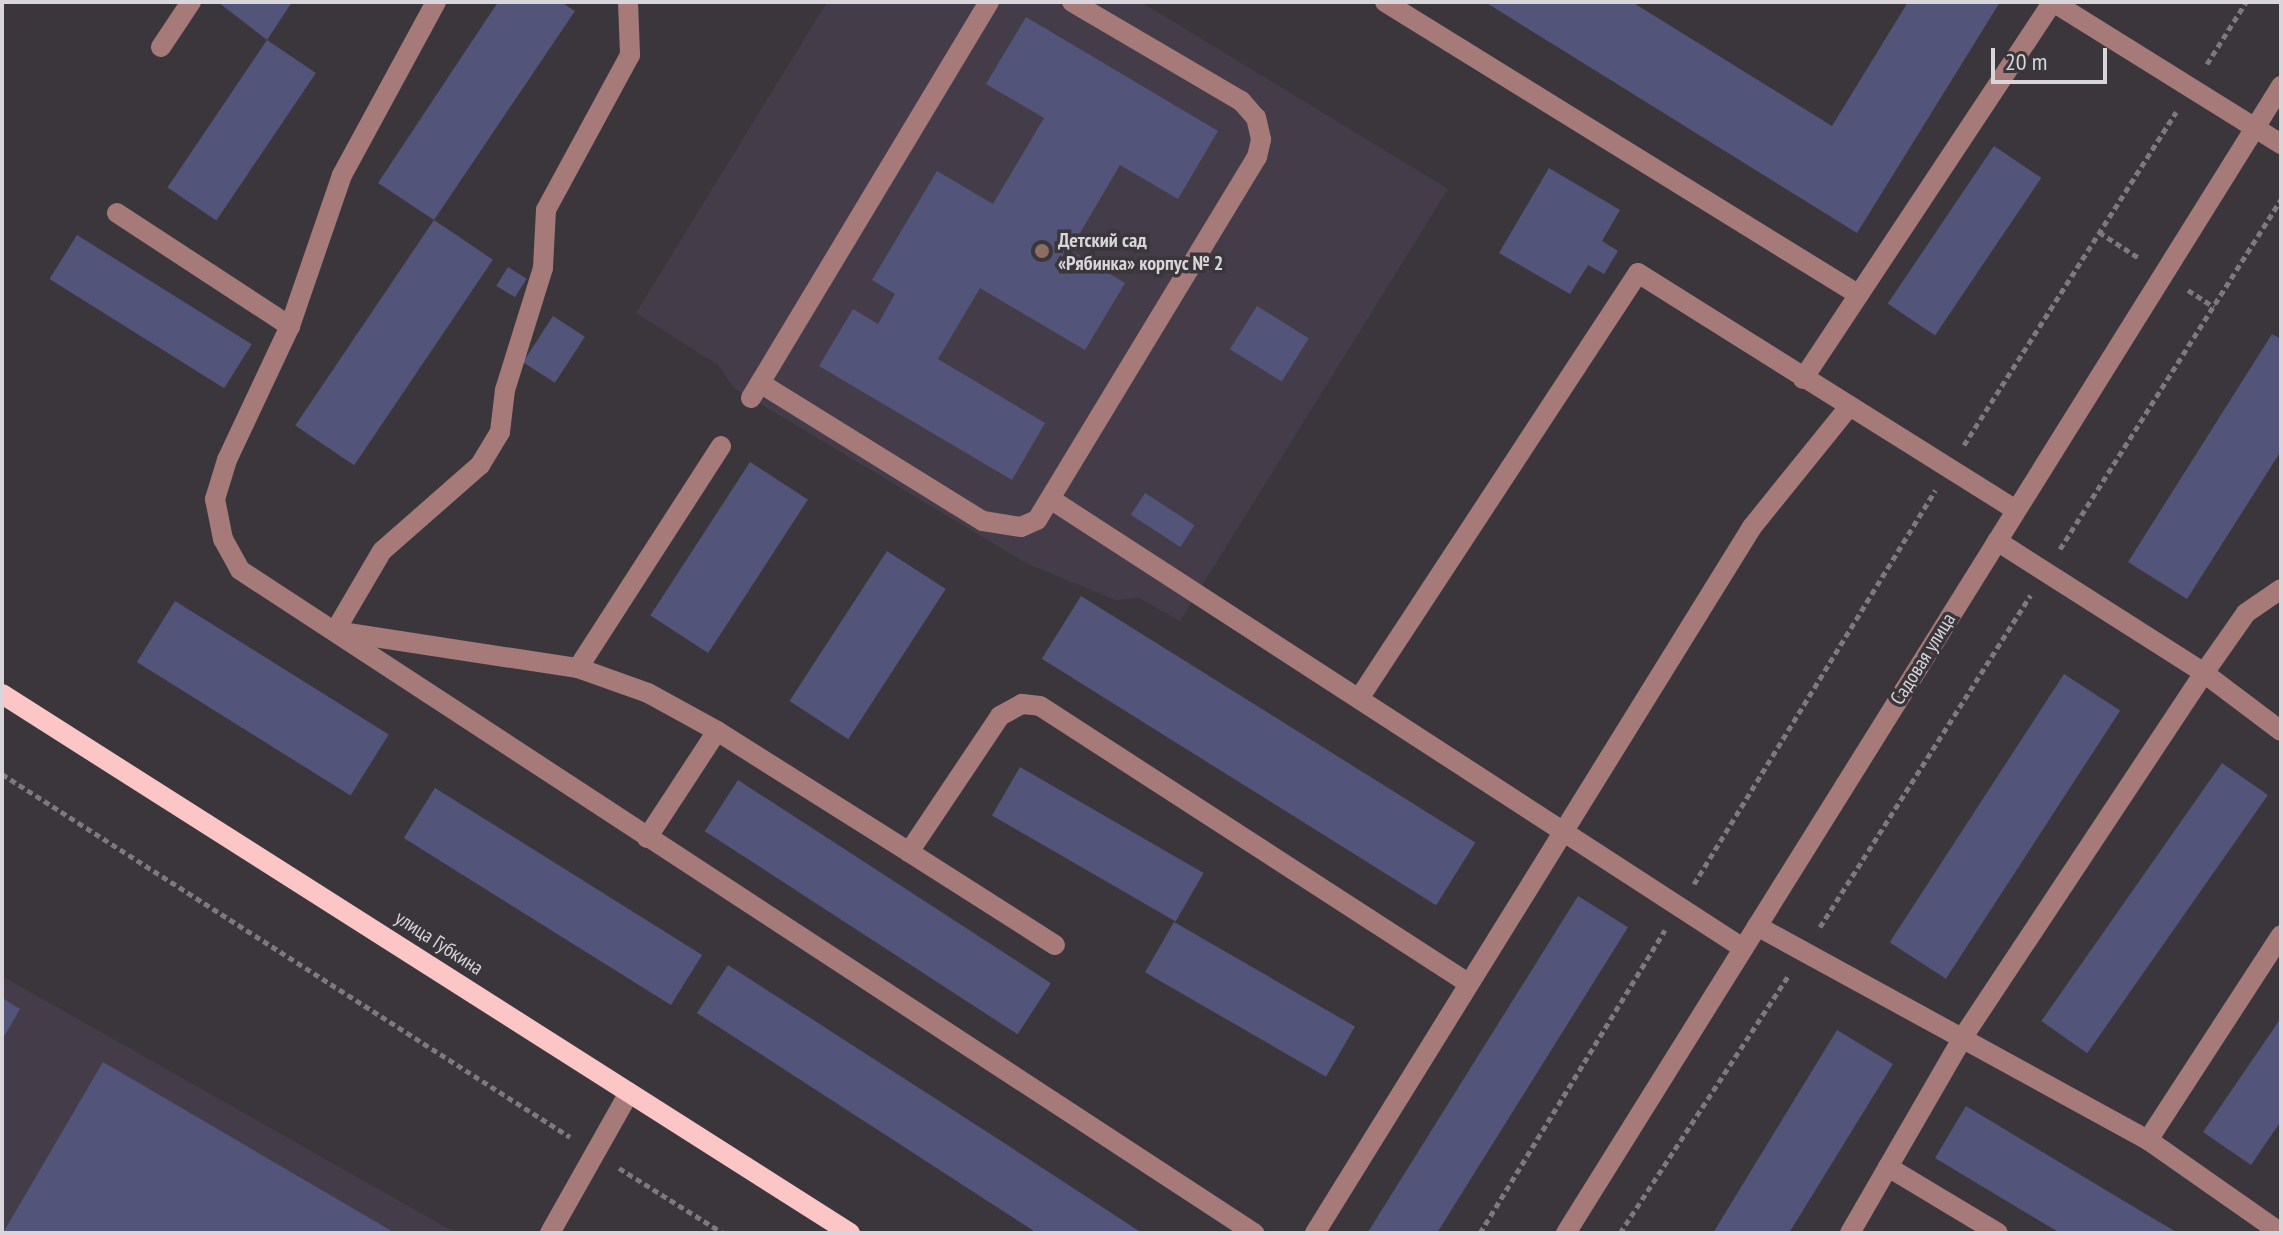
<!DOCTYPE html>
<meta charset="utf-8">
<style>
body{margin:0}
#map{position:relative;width:2283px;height:1235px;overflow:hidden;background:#3a363c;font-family:"PT Sans Narrow",sans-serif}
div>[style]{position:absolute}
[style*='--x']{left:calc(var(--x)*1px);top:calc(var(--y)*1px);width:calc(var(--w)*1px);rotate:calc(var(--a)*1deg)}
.built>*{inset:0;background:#443d49}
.building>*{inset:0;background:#53547a;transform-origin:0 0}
.path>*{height:5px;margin-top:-2.5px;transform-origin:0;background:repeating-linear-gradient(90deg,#7d7a7f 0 6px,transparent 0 10px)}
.minor>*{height:20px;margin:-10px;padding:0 10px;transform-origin:10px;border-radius:10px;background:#a57a79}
.major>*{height:20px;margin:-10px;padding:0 10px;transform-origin:10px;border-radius:10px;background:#fbc6c5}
.dots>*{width:22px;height:22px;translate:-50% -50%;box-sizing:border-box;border:4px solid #3a363c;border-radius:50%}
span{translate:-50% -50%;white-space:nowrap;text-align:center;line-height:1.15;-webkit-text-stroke:7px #3a363c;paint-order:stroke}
.poi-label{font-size:20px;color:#d8d6da;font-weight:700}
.left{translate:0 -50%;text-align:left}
.street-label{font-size:20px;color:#d8d6da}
.frame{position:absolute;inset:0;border:4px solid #d8d6da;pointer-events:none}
.scale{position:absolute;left:1991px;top:48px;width:116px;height:36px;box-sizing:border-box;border:4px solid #d8d6da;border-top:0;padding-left:10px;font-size:24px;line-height:28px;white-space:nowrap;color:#d8d6da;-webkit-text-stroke:6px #3a363c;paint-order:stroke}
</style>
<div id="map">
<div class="built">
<div style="clip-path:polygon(827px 2px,1141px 2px,1448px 189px,1180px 621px,1139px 598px,1115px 600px,1026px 563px,734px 388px,718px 365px,636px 313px)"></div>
<div style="clip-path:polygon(2px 976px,456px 1233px,2px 1233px)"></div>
</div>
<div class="building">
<div style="clip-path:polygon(218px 2px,292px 2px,267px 40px)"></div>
<div style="clip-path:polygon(498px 2px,561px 2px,575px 11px,434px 220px,378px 183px)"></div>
<div style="clip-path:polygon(1485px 2px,1632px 2px,1832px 126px,1908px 2px,2000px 2px,1857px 233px)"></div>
<div style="clip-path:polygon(1026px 17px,1218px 131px,1178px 199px,1120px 165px,1070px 250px,1125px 283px,1085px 350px,980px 288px,938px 359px,1045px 423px,1012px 480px,819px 366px,853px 309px,878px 324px,895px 294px,872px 280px,937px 171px,993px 204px,1044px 118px,986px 84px)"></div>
<div style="left:267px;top:40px;width:59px;height:178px;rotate:34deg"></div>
<div style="left:1994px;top:146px;width:57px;height:190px;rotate:34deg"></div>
<div style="clip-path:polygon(1549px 168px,1620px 210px,1602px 241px,1618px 251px,1604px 274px,1588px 265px,1570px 294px,1499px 253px)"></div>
<div style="left:434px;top:220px;width:71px;height:248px;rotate:34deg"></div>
<div style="left:77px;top:235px;width:206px;height:52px;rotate:32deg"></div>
<div style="left:508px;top:267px;width:22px;height:22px;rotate:32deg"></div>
<div style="left:1257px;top:306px;width:61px;height:51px;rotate:32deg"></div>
<div style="left:553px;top:316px;width:38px;height:55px;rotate:33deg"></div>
<div style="clip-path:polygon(2272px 334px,2281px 339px,2281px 451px,2187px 599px,2128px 562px)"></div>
<div style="left:750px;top:462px;width:69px;height:183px;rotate:33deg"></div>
<div style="left:1145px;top:493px;width:59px;height:26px;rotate:33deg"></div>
<div style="left:887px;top:551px;width:70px;height:179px;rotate:33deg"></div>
<div style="left:1081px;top:596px;width:465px;height:74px;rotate:32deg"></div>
<div style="left:175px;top:601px;width:252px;height:72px;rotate:32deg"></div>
<div style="left:2064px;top:674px;width:67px;height:320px;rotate:33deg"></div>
<div style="left:2222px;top:763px;width:56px;height:315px;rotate:35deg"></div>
<div style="left:1020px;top:767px;width:212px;height:56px;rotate:30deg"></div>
<div style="left:738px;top:780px;width:373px;height:61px;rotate:33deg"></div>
<div style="left:435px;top:788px;width:315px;height:59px;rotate:32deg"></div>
<div style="left:1578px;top:896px;width:59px;height:396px;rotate:32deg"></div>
<div style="left:1174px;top:922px;width:209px;height:58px;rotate:30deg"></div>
<div style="clip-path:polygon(728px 965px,995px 1137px,1142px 1233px,1037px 1233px,697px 1013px)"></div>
<div style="clip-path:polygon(2px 998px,20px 1009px,2px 1040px)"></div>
<div style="clip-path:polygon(2281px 1018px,2281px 1121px,2251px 1165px,2203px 1132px)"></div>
<div style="clip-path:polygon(1837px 1030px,1893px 1064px,1789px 1233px,1713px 1233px)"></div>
<div style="clip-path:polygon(103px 1062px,395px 1233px,3px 1233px)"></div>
<div style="clip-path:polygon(1966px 1106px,2144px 1213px,2178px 1233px,2060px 1233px,1935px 1158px)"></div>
</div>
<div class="path">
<div style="--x:2207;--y:64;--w:73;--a:-57.8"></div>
<div style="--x:2099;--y:232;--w:48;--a:33"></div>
<div style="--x:2188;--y:290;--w:31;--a:33"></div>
<div style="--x:1964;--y:445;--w:395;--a:-57.5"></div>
<div style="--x:2060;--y:549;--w:414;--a:-57.7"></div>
<div style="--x:2;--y:774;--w:674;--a:32.58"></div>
<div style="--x:1694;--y:884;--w:462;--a:-58.5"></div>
<div style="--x:1820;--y:927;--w:393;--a:-57.6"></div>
<div style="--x:619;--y:1168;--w:123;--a:32"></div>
<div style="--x:1480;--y:1233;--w:355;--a:-58.6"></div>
<div style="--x:1620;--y:1233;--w:307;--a:-56.8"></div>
</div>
<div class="minor">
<div style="--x:436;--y:2;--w:197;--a:118.5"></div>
<div style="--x:342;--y:175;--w:160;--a:109"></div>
<div style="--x:290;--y:326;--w:148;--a:115.2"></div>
<div style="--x:227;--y:460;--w:41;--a:107.1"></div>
<div style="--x:215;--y:499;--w:41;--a:78.7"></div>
<div style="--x:223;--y:539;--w:35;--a:61"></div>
<div style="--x:240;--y:570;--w:1212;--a:33.18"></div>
<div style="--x:628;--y:2;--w:53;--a:87.8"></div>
<div style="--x:630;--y:55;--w:176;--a:118.5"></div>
<div style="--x:546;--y:210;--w:58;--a:93"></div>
<div style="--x:543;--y:268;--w:128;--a:107.3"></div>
<div style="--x:505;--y:390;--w:42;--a:96.8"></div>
<div style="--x:500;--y:432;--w:39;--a:121"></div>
<div style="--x:480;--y:465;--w:130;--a:138.7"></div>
<div style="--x:382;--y:551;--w:93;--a:120.4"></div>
<div style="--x:335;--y:631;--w:246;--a:8.7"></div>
<div style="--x:578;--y:668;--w:74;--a:19.7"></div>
<div style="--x:648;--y:693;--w:79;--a:28.8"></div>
<div style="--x:1385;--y:2;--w:557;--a:31.72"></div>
<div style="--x:2053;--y:2;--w:269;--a:31.9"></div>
<div style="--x:161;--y:47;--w:54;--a:-56.3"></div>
<div style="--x:117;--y:213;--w:207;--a:33.2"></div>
<div style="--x:1803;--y:379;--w:452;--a:-56.5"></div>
<div style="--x:760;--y:383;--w:262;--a:31.8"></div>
<div style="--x:983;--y:521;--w:38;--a:9"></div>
<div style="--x:1021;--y:527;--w:17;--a:-24"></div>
<div style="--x:1037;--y:520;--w:424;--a:-58.8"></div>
<div style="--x:1257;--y:157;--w:18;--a:-77"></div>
<div style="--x:1261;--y:139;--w:22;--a:-103"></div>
<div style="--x:1256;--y:118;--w:23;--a:-131"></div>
<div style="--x:1241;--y:101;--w:196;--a:-149.6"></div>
<div style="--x:751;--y:398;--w:462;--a:-59"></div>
<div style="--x:1052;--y:500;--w:824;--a:32.96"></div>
<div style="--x:1997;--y:541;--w:246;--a:32.5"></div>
<div style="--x:2204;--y:673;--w:73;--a:-55"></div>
<div style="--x:2246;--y:613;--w:42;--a:-34.4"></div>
<div style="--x:578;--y:668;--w:264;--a:-57.2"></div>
<div style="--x:1360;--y:697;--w:507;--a:-56.75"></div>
<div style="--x:1638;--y:273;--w:446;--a:32.1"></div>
<div style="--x:647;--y:838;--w:128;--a:-56.8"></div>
<div style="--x:717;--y:731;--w:227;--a:32.2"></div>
<div style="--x:909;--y:852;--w:164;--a:-56.2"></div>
<div style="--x:1000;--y:716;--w:25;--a:-29"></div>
<div style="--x:1022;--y:704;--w:18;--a:6"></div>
<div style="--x:1040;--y:706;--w:510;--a:32.91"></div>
<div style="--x:909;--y:852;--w:173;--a:32.5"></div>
<div style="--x:1757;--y:926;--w:446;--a:28.7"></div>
<div style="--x:2148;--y:1140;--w:162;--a:35"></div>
<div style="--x:2148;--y:1140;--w:244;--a:-57"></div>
<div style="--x:1888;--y:1167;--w:128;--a:31"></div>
<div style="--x:550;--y:1233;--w:161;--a:-60.6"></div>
<div style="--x:1315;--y:1233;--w:830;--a:-58.24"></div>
<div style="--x:1752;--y:527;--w:153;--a:-51.1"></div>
<div style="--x:1566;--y:1233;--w:1352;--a:-58.06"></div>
<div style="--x:1850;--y:1233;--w:230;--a:-60"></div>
<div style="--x:1965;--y:1034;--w:433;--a:-56.5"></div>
<div style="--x:2204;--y:673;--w:96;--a:37"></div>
</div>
<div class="major">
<div style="--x:2;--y:694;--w:1005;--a:32.44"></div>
</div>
<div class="dots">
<div style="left:1042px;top:251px;background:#8d6e63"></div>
</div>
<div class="poi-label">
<span class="left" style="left:1058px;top:252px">Детский сад<br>«Рябинка» корпус № 2</span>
</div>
<div class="street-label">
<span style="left:1923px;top:659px;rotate:-58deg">Садовая улица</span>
<span style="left:439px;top:943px;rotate:33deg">улица Губкина</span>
</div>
<div class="frame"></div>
<div class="scale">20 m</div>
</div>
